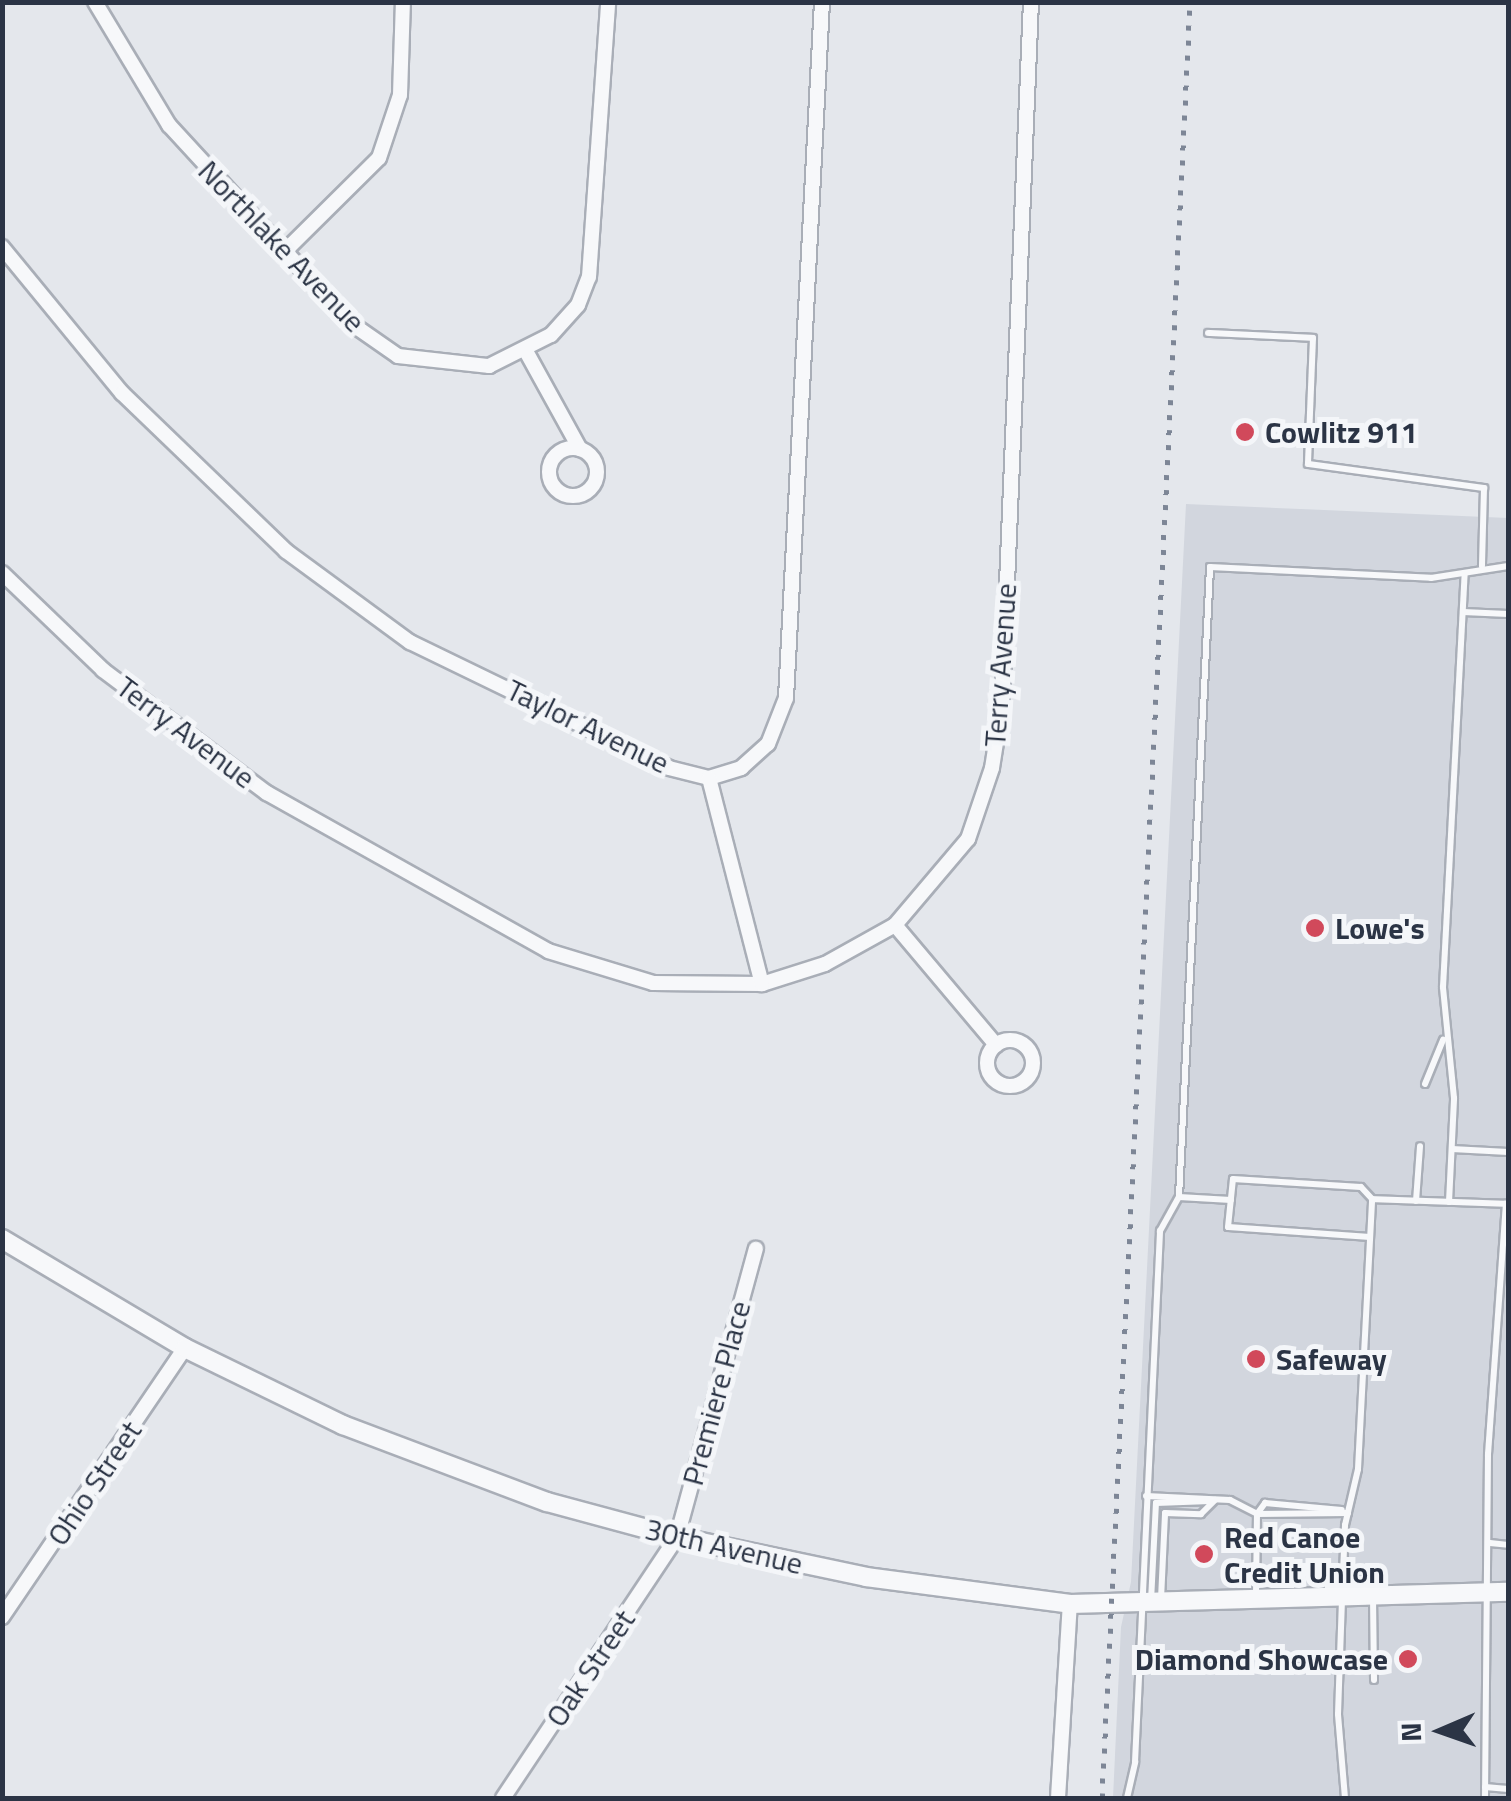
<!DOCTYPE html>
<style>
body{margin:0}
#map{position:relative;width:1511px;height:1801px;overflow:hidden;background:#e4e7ec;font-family:"Titillium Web",sans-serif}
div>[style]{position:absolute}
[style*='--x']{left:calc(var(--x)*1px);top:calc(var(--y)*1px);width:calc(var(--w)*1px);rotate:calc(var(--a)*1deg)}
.built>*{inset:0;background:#d2d6de}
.roads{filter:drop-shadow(2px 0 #a9aeb7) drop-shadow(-2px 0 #a9aeb7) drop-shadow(0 2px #a9aeb7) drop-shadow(0 -2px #a9aeb7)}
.service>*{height:6px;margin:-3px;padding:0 3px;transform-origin:3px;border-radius:3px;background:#f7f8fa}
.minor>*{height:14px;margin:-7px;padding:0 7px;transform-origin:7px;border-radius:7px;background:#f7f8fa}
.minor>.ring{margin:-7px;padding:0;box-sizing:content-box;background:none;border:14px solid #f7f8fa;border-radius:50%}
.tertiary>*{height:18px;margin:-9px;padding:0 9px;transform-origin:9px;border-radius:9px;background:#f7f8fa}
.rail>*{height:5px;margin-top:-2.5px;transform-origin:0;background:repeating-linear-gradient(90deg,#7d8696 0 5px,transparent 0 15px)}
.dots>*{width:28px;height:28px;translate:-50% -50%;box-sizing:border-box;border:5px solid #f4f6f9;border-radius:50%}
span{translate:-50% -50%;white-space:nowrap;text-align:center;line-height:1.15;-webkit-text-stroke:10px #f4f6f9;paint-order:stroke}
.street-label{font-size:30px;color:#2b3445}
.poi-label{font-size:30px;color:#2b3445;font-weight:700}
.left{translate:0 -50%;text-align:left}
.right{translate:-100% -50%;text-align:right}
.frame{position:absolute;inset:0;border:5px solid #2b3445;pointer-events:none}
.north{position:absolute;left:1391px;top:1681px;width:100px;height:100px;-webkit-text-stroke:8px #f4f6f9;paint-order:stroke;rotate:268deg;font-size:28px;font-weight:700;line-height:40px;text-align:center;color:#2b3445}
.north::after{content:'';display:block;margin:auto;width:35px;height:45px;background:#2b3445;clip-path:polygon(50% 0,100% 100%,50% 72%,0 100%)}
</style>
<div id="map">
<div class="built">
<div style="clip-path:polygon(1186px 504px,1508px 518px,1508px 1798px,1113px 1798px,1121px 1627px,1131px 1582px)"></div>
</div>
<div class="roads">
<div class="service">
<div style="--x:1208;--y:333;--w:105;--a:2.7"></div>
<div style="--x:1313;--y:338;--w:126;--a:92.3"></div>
<div style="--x:1308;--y:464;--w:178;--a:7.8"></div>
<div style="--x:1484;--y:488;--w:78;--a:91.5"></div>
<div style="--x:1463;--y:612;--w:45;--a:2.5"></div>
<div style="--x:1425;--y:1084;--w:48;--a:-67.8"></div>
<div style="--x:1452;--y:1149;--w:56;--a:3.1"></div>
<div style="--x:1179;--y:1197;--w:52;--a:3.3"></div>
<div style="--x:1416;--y:1201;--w:55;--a:-85.8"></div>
<div style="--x:1449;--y:1202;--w:104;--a:-87.2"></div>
<div style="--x:1454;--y:1098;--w:112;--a:-95.7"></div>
<div style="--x:1443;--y:987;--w:414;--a:-87"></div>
<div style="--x:1370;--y:1237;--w:142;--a:-176"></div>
<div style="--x:1228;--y:1227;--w:48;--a:-84.1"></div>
<div style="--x:1233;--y:1179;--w:128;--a:3.6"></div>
<div style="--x:1361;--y:1187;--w:16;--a:47"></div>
<div style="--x:1146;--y:1496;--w:84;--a:2.7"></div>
<div style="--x:1230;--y:1500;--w:30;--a:27"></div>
<div style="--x:1257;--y:1514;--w:91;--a:-0.6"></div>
<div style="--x:1490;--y:1543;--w:18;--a:6"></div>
<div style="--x:1256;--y:1595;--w:81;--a:-89.3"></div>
<div style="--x:1257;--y:1514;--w:14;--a:-54"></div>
<div style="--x:1265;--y:1503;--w:77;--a:5.2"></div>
<div style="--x:1373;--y:1597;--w:83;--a:89.3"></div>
<div style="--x:1161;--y:1599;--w:86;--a:-87.3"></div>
<div style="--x:1165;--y:1513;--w:36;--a:2"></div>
<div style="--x:1201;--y:1514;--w:20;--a:-45"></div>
<div style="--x:1151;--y:1601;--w:98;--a:-87.1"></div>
<div style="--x:1156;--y:1503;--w:54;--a:-2.1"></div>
<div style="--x:1485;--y:1787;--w:23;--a:5"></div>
<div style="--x:1127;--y:1798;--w:37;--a:-77"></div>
<div style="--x:1135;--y:1762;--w:532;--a:-87.3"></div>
<div style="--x:1160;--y:1231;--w:39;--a:-61"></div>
<div style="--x:1179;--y:1197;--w:631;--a:-87.18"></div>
<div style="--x:1210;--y:567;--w:221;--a:2.8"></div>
<div style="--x:1431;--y:578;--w:78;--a:-8.9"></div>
<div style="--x:1345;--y:1798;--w:84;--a:-94.8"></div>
<div style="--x:1338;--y:1714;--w:117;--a:-88"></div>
<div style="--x:1342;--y:1597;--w:72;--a:-87.6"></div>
<div style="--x:1345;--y:1525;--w:57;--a:-76.9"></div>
<div style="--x:1358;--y:1469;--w:270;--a:-87"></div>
<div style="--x:1372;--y:1199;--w:136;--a:2.1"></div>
<div style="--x:1485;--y:1798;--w:344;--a:-89.5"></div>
<div style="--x:1488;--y:1454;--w:251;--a:-85.9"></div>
</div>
<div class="minor">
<div style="--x:95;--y:2;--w:144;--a:59"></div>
<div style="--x:169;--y:125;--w:270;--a:47.4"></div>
<div style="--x:352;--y:324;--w:56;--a:34.8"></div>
<div style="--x:398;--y:356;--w:92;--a:6.3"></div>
<div style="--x:489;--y:366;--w:69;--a:-26.6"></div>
<div style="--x:551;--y:335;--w:40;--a:-48"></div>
<div style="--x:578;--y:305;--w:30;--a:-69"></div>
<div style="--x:589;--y:277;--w:276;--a:-86"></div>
<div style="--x:2;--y:247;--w:189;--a:50.6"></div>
<div style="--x:122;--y:393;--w:228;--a:43.9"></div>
<div style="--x:286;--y:551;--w:154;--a:36.3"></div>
<div style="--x:410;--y:642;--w:288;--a:25.9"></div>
<div style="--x:669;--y:768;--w:41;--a:14"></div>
<div style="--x:709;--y:778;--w:34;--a:-17"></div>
<div style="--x:741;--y:768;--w:36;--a:-42"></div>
<div style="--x:768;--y:744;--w:49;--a:-68.6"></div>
<div style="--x:786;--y:698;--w:697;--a:-87.04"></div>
<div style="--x:282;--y:254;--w:136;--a:-44.7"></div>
<div style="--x:379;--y:158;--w:66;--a:-71.6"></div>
<div style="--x:400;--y:95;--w:93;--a:-88.2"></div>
<div style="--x:527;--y:353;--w:110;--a:61.1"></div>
<div class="ring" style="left:549px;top:448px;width:34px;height:34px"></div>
<div style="--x:2;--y:573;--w:140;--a:43.8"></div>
<div style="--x:103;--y:670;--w:205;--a:36.9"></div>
<div style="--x:267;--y:793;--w:322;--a:29.3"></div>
<div style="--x:548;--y:951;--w:110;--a:16.9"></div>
<div style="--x:653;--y:983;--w:109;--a:0.5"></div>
<div style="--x:762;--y:984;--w:66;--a:-17.6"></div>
<div style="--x:825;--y:964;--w:80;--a:-29.1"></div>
<div style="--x:895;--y:925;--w:113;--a:-49.7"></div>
<div style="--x:968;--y:839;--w:75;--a:-71.3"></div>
<div style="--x:992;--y:768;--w:64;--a:-81"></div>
<div style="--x:1002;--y:705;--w:704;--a:-87.64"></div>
<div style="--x:709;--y:778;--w:213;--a:75.6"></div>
<div style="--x:895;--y:925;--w:157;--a:49.9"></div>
<div class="ring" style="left:987px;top:1040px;width:32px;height:32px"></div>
<div style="--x:2;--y:1617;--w:325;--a:-55.8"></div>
<div style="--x:503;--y:1798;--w:314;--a:-56.3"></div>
<div style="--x:677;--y:1537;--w:299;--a:-74.7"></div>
<div style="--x:1058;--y:1798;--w:194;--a:-86.5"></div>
</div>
<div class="tertiary">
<div style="--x:2;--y:1239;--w:213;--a:30.8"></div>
<div style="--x:185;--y:1348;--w:176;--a:26"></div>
<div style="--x:343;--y:1425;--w:218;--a:20.7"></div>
<div style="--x:547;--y:1502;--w:135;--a:15.1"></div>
<div style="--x:677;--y:1537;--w:193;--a:11.9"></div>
<div style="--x:866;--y:1577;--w:206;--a:7.5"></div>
<div style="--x:1070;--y:1604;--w:438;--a:-1.6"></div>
</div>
</div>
<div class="rail">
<div style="--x:1102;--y:1798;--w:1798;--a:-87.19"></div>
</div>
<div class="dots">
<div style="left:1245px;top:432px;background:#d1495b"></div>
<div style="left:1315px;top:928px;background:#d1495b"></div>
<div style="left:1256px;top:1359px;background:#d1495b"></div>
<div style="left:1204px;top:1554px;background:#d1495b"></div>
<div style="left:1408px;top:1659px;background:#d1495b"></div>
</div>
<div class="street-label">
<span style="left:282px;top:246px;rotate:46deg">Northlake Avenue</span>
<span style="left:1000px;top:665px;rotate:-86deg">Terry Avenue</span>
<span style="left:588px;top:726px;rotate:26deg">Taylor Avenue</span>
<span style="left:186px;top:732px;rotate:37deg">Terry Avenue</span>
<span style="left:716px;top:1393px;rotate:-75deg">Premiere Place</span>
<span style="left:94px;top:1483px;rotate:-56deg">Ohio Street</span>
<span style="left:724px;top:1546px;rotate:13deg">30th Avenue</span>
<span style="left:590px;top:1668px;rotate:-56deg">Oak Street</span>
</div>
<div class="poi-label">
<span class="left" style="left:1265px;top:432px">Cowlitz 911</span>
<span class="left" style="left:1335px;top:928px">Lowe's</span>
<span class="left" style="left:1276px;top:1359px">Safeway</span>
<span class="left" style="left:1224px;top:1554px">Red Canoe<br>Credit Union</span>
<span class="right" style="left:1388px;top:1659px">Diamond Showcase</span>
</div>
<div class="frame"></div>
<div class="north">N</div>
</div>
